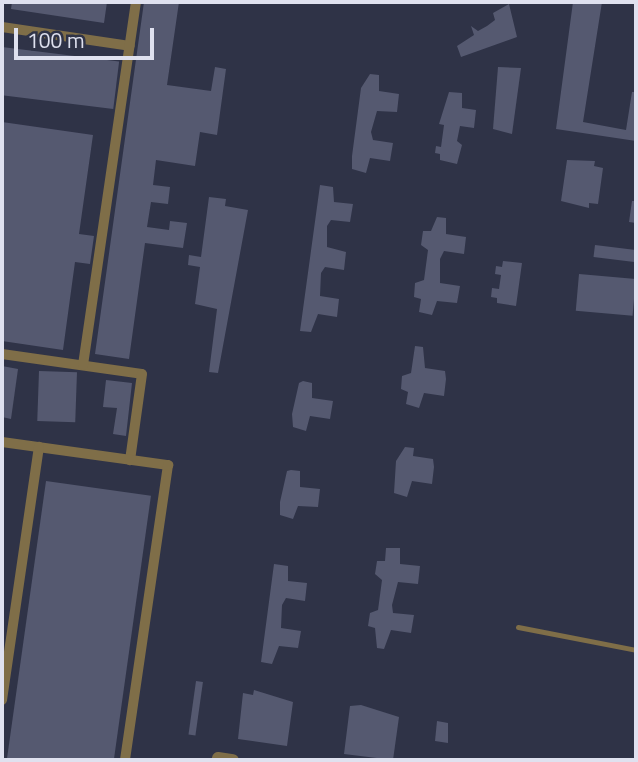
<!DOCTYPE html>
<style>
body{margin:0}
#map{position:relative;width:638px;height:762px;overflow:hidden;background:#2f3347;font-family:"Titillium Web",sans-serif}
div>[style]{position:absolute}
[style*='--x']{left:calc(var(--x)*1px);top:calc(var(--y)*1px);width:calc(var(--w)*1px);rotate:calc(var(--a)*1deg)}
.building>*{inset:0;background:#555970;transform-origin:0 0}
.service>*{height:5px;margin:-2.5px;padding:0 2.5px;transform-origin:2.5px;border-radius:2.5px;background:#7f6e48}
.minor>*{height:10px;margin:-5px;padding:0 5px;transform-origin:5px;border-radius:5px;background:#7f6e48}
.tertiary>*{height:12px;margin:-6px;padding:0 6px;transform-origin:6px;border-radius:6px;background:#7f6e48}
span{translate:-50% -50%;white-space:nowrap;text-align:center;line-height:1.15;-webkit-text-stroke:5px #2f3347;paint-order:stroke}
.frame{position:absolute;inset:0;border:4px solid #dfe1ef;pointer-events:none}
.scale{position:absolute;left:14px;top:28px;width:140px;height:32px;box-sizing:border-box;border:4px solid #dfe1ef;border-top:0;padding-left:9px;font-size:21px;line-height:24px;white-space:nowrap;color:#dfe1ef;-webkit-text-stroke:5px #2f3347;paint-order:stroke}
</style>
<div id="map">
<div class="building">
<div style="clip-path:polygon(12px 2px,107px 2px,104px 23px,11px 9px)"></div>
<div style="clip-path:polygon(144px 2px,179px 2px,167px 85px,211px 91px,215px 67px,226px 69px,217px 135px,200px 132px,195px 166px,156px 160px,153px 185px,170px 187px,168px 204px,151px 202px,147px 227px,169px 230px,170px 221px,187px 223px,183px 248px,145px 243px,129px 359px,95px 354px)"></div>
<div style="clip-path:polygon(573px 2px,602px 2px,583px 122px,626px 130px,632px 92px,636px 92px,636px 141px,556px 129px)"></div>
<div style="clip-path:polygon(509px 4px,517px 37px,461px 57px,457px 46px,474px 35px,471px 26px,478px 31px,487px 26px,495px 20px,493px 13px)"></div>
<div style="left:2px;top:47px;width:118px;height:48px;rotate:7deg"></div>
<div style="clip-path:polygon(498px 67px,521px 68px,512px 134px,493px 129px)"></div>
<div style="clip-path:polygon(370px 74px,379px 75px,379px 91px,399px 94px,397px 112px,377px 111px,371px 132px,373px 140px,393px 143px,390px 161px,370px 158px,366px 173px,352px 169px,352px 156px,361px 88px)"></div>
<div style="clip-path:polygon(449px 92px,462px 93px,462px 108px,476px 110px,474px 128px,460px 126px,457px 141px,462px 145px,457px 164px,440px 160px,440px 154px,435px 153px,436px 146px,441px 147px,444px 125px,439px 124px)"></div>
<div style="clip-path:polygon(2px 122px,93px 135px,79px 234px,94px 236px,90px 264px,75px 262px,63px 350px,2px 341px)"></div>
<div style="clip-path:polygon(567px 160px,595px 161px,594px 166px,603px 168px,598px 204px,589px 203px,589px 208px,561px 201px)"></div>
<div style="clip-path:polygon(320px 185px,333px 187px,334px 202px,353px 204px,350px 222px,331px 220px,327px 226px,327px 247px,346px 252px,344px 270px,325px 267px,321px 273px,320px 296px,339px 299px,337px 317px,318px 314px,311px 332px,300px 331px)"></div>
<div style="clip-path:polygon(209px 197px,226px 199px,225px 206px,248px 210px,218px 373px,209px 372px,217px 309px,195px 304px,200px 267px,188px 265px,189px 255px,201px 257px)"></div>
<div style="clip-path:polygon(632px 201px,636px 201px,636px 223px,629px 222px)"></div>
<div style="clip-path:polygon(437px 217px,446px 218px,446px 234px,466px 237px,464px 254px,444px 251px,440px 259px,440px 283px,460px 286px,457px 303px,437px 301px,432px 315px,419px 312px,421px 299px,414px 297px,415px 283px,424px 280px,428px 250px,421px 245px,423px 231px,431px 231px)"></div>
<div style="left:595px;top:245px;width:41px;height:12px;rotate:7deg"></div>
<div style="clip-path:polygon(503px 261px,522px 263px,516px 306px,497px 303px,497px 298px,491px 297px,492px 288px,499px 289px,501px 275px,495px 274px,496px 266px,502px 267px)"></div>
<div style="left:579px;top:274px;width:57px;height:37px;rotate:5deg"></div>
<div style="clip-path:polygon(415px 346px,423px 347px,425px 368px,445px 371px,446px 379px,444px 396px,424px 393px,419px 408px,406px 404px,408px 392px,401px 389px,402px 376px,411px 373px)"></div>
<div style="clip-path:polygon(2px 366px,18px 369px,11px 419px,2px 417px)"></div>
<div style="left:39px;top:371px;width:38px;height:50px;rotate:2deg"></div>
<div style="clip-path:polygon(106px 380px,132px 383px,126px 436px,113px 434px,117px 408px,103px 407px)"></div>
<div style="clip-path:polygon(303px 381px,312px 383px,312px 398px,333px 401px,330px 419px,310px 416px,306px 431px,293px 427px,292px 414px,299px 383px)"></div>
<div style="clip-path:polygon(405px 447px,414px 448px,413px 456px,433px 459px,434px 467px,432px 484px,412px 481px,407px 497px,394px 493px,396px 461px)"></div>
<div style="clip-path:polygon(291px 470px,300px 471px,300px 487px,320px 489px,318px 507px,298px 506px,293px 519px,280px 515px,280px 502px,287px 471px)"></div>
<div style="left:46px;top:481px;width:106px;height:282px;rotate:8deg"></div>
<div style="clip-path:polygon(386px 548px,400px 548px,400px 564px,420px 566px,418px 584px,398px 582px,392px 605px,393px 613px,414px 615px,411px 633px,391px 630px,384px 649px,377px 648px,375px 628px,368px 626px,370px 613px,378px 610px,382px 580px,375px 574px,377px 561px,385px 561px)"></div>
<div style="clip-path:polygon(274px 564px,288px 566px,288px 581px,307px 583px,305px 601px,286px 598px,282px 605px,281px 628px,301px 631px,298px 648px,279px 646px,272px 664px,261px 662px)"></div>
<div style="left:196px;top:681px;width:7px;height:54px;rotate:8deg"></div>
<div style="clip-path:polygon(254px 690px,293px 702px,287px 746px,238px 739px,243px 693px,253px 695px)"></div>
<div style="clip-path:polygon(361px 705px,399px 717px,393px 760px,344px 754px,350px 706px)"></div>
<div style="clip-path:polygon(437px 721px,448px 723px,448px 743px,435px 741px)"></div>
</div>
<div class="service">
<div style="--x:518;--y:627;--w:120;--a:11"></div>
</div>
<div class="minor">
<div style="--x:2;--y:27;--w:129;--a:8.4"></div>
<div style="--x:2;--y:354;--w:141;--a:8.1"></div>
<div style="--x:142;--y:374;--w:87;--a:97.9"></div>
<div style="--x:83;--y:365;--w:367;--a:-81.7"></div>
<div style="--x:2;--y:442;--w:168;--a:7.9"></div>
<div style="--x:168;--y:465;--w:298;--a:98.3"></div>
<div style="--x:2;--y:700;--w:256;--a:-81.7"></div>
</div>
<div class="tertiary">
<div style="--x:218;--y:758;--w:15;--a:8"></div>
</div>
<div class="frame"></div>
<div class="scale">100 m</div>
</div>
